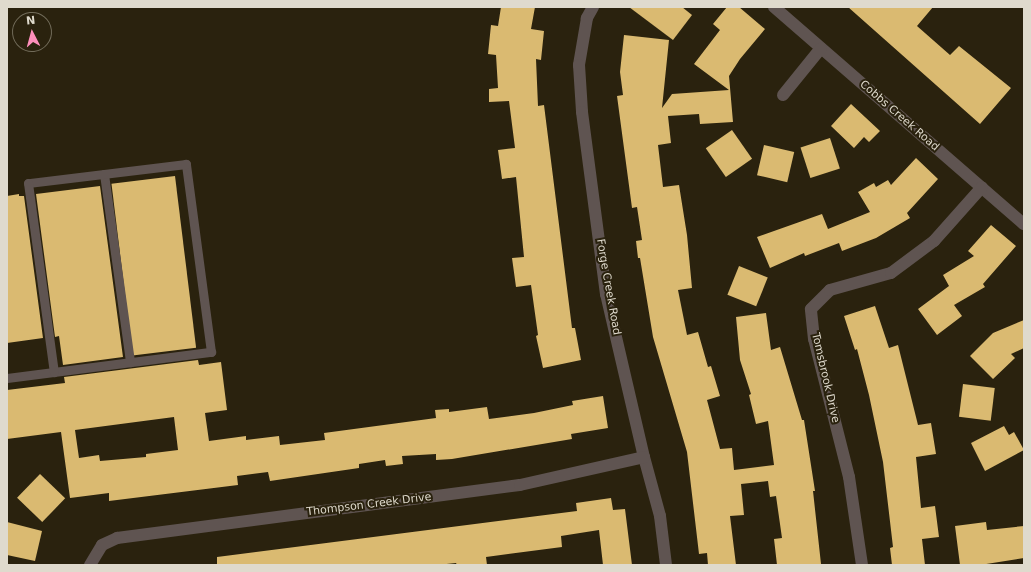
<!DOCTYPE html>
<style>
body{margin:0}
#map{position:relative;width:1031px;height:572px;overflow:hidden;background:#2a220e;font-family:"DejaVu Sans",sans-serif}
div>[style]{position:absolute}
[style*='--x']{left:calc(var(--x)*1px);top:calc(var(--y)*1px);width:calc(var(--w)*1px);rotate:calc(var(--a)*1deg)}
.building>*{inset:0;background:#daba71;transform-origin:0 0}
.lane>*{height:9px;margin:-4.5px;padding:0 4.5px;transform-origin:4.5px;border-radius:4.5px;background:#5f5451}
.street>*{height:12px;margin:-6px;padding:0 6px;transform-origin:6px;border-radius:6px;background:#5f5451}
span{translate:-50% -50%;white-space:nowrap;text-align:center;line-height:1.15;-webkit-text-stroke:4px #2a220e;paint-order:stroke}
.street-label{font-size:11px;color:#dfdacd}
.frame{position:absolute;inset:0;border:8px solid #dfdacd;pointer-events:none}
.north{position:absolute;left:12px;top:12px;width:40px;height:40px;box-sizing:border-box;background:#2a220e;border:1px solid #726c5a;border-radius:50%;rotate:354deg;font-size:11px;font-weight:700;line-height:16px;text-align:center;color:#dfdacd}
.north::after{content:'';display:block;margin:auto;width:14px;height:18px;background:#fe8ebb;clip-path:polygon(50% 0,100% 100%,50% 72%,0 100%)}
</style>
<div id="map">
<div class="building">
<div style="clip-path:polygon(501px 7px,535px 7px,531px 29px,544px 31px,541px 60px,536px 59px,538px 106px,544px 105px,572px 328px,575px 328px,581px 360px,543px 368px,536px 336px,538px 335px,531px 285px,516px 287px,512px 258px,524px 257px,516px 177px,502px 179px,498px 150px,515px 148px,509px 101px,489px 102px,489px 89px,498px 88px,496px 55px,488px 54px,491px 25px,498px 26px)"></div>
<div style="clip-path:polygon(629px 7px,682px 7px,692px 15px,673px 40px)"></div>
<div style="clip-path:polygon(727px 7px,739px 7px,765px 29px,740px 59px,729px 76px,733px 122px,700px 124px,699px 114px,668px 116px,671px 143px,658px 145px,663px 187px,679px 185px,687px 235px,692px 288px,678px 290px,687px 335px,698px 332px,708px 367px,711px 366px,720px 396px,707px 400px,720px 449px,732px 448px,734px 470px,774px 465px,768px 421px,756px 424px,749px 395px,751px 394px,740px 360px,736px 317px,766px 313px,771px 350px,780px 347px,802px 420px,804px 420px,815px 491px,813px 491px,821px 564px,777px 565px,774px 539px,782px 538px,776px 496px,770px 497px,768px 481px,741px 484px,744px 515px,730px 516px,736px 565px,708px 565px,707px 553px,699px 554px,687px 452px,653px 337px,640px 258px,638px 258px,636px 241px,642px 240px,637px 207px,632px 208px,617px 96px,623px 95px,620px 72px,624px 35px,669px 40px,662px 108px,672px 94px,729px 90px,694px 64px,720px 30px,713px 24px)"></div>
<div style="clip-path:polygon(848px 7px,933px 7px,917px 26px,950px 55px,959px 46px,1011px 88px,980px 124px)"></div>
<div style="clip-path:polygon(851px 104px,880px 131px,869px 142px,864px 137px,854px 148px,831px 126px)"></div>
<div style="left:732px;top:130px;width:35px;height:32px;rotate:55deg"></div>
<div style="left:830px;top:138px;width:32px;height:31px;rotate:72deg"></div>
<div style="left:764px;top:145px;width:31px;height:31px;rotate:13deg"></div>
<div style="clip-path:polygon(916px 158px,938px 179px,907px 213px,910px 218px,876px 238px,842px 251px,839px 243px,805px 256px,804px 253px,770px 268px,757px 237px,822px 214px,828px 229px,870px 212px,858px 192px,874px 183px,876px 187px,888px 180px,891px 185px)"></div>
<div style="left:175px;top:176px;width:173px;height:64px;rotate:83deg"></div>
<div style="clip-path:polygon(100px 186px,123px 357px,63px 365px,59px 336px,55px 337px,36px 194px)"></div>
<div style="clip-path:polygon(19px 194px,19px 196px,24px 196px,43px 338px,7px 343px,7px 196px)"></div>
<div style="clip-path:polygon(991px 225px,1016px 246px,983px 284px,985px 287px,954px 305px,962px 316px,937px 335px,918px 309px,949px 286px,943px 275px,974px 256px,968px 251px)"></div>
<div style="left:739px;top:266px;width:31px;height:31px;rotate:22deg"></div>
<div style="clip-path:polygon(875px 306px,889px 348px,898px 345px,918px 425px,931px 423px,936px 454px,916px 457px,921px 508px,935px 506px,939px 537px,922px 539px,925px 565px,892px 565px,890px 548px,893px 547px,883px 462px,869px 395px,857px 349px,855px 350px,844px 316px)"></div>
<div style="clip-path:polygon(1024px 320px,1024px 348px,1011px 354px,1015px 358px,993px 379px,970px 356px,993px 333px)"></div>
<div style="clip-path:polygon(evenodd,198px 360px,199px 365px,221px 362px,227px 410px,205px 413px,209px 441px,246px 436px,246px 440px,279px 436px,280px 445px,325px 440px,324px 433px,436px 418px,435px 410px,449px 409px,449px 412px,487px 407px,489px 419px,534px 413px,573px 405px,572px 401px,603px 396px,608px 428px,571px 434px,572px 439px,452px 459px,436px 460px,436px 454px,402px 456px,403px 464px,386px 466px,385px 460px,359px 464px,359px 468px,270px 481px,268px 472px,237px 476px,238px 485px,109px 501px,109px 493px,70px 498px,61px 432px,7px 439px,7px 390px,65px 383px,64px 377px,198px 360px,174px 417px,178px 450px,146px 454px,146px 457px,100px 461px,99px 455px,79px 458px,75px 430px,174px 417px)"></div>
<div style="left:963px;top:384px;width:32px;height:33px;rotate:7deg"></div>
<div style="clip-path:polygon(1004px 426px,1009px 435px,1014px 432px,1024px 450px,985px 471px,971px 443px)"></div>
<div style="left:40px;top:474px;width:35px;height:33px;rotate:44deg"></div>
<div style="clip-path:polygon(611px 498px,613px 510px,625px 509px,632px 565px,603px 565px,599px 530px,561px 536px,562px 547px,486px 557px,487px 565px,457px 565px,456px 563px,437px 565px,217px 565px,217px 557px,577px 511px,576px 503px)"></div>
<div style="clip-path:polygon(7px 522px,42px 531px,35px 561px,7px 555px)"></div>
<div style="clip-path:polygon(986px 522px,987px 530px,1024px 526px,1024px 558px,980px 565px,960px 565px,955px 526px)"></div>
</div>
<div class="lane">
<div style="--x:104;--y:174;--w:190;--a:82.1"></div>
<div style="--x:7;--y:378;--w:206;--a:-7.3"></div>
<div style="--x:211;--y:352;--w:190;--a:-97.6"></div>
<div style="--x:186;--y:164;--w:159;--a:173.1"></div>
<div style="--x:28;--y:183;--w:191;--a:82.2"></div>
</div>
<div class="street">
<div style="--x:593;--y:7;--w:13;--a:119"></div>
<div style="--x:587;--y:18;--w:48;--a:99.7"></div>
<div style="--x:579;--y:65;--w:47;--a:86.3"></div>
<div style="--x:582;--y:112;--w:184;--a:82.5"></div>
<div style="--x:606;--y:294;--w:167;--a:76.9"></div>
<div style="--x:644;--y:457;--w:61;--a:74.8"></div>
<div style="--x:660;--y:516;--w:49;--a:83"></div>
<div style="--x:774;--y:7;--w:331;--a:41"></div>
<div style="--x:783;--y:95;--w:60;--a:-51"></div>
<div style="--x:90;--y:565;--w:23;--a:-59"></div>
<div style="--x:102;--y:545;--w:17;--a:-25"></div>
<div style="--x:117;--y:538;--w:406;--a:-7.5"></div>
<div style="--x:520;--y:485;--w:127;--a:-12.7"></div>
<div style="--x:862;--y:565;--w:89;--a:-98.4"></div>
<div style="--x:849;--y:477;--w:142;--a:-104.2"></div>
<div style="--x:814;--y:339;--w:30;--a:-96"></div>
<div style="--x:811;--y:309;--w:27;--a:-45"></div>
<div style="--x:830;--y:290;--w:63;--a:-15.6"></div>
<div style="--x:891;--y:273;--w:54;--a:-36.7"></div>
<div style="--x:934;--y:241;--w:72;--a:-48.4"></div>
</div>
<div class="street-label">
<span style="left:899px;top:116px;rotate:41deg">Cobbs Creek Road</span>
<span style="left:608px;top:287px;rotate:80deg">Forge Creek Road</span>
<span style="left:825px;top:378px;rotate:77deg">Tomsbrook Drive</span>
<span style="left:369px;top:505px;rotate:-7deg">Thompson Creek Drive</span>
</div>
<div class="frame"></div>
<div class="north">N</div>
</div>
